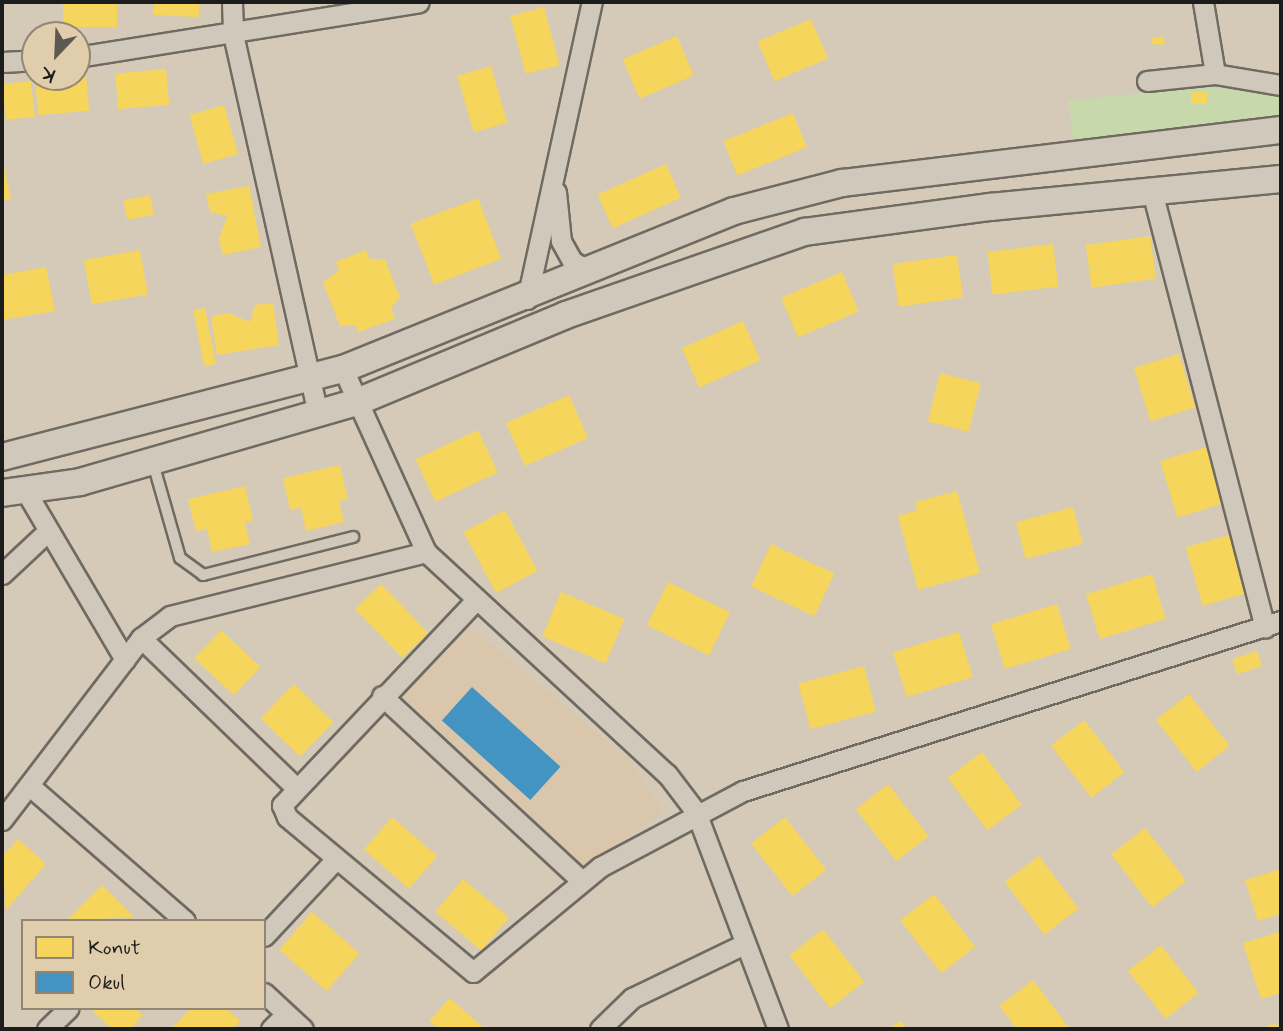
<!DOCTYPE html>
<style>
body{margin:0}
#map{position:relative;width:1283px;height:1031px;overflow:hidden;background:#d4cab7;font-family:Mynerve,sans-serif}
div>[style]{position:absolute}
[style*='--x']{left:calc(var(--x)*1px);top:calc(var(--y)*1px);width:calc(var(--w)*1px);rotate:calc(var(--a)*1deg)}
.built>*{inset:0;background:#dac6ab}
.green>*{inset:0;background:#c7d9aa}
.homes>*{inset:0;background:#f6d55c;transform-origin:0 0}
.schools>*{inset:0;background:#4393c3;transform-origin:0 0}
.roads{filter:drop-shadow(2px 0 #6f6a62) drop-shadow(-2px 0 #6f6a62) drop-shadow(0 2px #6f6a62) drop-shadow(0 -2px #6f6a62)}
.lane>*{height:10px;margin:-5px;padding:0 5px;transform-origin:5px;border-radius:5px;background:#d0c8bb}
.street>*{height:19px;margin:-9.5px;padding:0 9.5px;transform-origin:9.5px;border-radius:9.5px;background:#d0c8bb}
.secondary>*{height:26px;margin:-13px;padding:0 13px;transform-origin:13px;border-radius:13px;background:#d0c8bb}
span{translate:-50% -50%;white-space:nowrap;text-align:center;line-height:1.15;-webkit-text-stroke:7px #e0cdab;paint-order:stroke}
.frame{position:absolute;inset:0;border:4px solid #1c1c1c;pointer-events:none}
.legend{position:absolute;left:21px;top:919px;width:245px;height:91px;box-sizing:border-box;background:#e0cdab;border:2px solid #928672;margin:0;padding:9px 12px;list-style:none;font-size:21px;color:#1c1c1c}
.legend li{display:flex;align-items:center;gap:14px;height:35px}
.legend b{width:35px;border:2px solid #928672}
.north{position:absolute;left:21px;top:21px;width:70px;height:70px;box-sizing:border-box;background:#e0cdab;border:2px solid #928672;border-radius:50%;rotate:203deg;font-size:19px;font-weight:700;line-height:28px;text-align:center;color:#1c1c1c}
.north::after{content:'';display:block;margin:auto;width:24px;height:32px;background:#5c5952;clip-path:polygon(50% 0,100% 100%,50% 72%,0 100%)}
</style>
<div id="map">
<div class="built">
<div style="clip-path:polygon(464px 622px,628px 759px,663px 811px,575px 874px,392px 698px)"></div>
</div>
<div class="green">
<div style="clip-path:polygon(1204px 86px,1281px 94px,1281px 122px,1074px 144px,1068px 101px)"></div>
</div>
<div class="homes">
<div style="left:63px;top:2px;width:54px;height:25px"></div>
<div style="clip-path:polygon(154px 2px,199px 2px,199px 17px,153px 15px)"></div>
<div style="left:544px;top:7px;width:60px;height:35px;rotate:75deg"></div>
<div style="left:811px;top:19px;width:43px;height:58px;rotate:67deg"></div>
<div style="left:677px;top:36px;width:43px;height:59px;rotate:67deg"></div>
<div style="clip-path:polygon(1152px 37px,1165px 37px,1164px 45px,1152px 44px)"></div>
<div style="left:491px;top:66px;width:59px;height:35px;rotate:74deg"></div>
<div style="left:166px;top:69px;width:36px;height:51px;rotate:85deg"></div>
<div style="left:86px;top:75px;width:36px;height:51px;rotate:85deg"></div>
<div style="left:31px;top:81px;width:36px;height:29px;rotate:84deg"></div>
<div style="left:1191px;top:92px;width:16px;height:12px"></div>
<div style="left:224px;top:105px;width:51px;height:36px;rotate:74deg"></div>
<div style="left:793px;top:113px;width:37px;height:75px;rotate:68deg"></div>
<div style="clip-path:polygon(2px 158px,11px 199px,2px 201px)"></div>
<div style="left:666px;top:164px;width:37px;height:75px;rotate:66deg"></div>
<div style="clip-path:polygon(249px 186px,261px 247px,223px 255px,219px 239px,227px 216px,210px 212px,206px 194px)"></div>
<div style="left:150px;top:195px;width:20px;height:27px;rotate:79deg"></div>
<div style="left:478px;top:198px;width:65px;height:72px;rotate:69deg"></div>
<div style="left:1150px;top:236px;width:43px;height:65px;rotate:82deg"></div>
<div style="left:1053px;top:244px;width:43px;height:66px;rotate:83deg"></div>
<div style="left:140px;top:250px;width:45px;height:57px;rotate:80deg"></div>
<div style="clip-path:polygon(366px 250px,370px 259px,385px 259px,400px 298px,391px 308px,395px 319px,358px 332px,356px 326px,340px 326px,323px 282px,339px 271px,336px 262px)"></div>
<div style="left:957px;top:255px;width:43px;height:65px;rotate:82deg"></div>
<div style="clip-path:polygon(46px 267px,55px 311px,2px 320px,2px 275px)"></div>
<div style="left:842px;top:272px;width:43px;height:66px;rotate:67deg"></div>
<div style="clip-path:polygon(273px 303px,279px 345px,217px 355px,211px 316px,228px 313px,250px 322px,255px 305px)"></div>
<div style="left:205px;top:308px;width:57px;height:12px;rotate:79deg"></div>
<div style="left:743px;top:321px;width:43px;height:67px;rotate:66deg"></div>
<div style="left:1179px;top:354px;width:56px;height:47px;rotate:73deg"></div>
<div style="left:940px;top:373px;width:42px;height:50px;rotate:14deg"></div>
<div style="left:569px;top:395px;width:47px;height:69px;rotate:66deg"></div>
<div style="left:478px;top:430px;width:47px;height:69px;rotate:65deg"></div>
<div style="left:1206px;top:447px;width:59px;height:48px;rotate:73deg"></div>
<div style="clip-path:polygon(340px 465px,348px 499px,339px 501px,344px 522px,306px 531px,301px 508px,290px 510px,283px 478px)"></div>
<div style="clip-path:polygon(245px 486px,253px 521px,245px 522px,250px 544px,212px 552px,207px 529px,196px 531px,188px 499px)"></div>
<div style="clip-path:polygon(957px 491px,980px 573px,918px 590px,898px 516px,917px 510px,915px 502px)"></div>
<div style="left:1073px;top:507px;width:38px;height:59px;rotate:75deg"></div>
<div style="left:505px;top:510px;width:69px;height:47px;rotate:62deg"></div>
<div style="left:1232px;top:534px;width:61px;height:48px;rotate:74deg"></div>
<div style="left:771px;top:544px;width:70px;height:47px;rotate:25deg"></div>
<div style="left:1152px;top:574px;width:47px;height:69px;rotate:73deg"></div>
<div style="left:668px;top:582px;width:69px;height:48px;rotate:26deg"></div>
<div style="left:381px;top:584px;width:68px;height:36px;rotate:46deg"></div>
<div style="left:561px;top:592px;width:69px;height:48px;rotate:23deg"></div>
<div style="left:1057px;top:604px;width:47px;height:69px;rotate:73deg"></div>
<div style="left:221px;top:630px;width:54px;height:39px;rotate:43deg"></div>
<div style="left:959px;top:632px;width:47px;height:69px;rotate:73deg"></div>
<div style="left:1257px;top:651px;width:16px;height:26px;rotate:72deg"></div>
<div style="left:864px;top:666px;width:47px;height:68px;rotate:75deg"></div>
<div style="left:294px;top:684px;width:55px;height:48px;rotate:44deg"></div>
<div style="left:1189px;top:694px;width:66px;height:42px;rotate:52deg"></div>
<div style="left:1084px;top:720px;width:66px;height:42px;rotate:52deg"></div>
<div style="left:982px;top:752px;width:66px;height:43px;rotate:53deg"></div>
<div style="left:888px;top:784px;width:66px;height:41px;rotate:52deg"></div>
<div style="left:392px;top:817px;width:60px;height:43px;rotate:41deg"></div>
<div style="left:785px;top:817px;width:67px;height:43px;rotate:52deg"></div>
<div style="left:1145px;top:828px;width:67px;height:43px;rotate:52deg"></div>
<div style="clip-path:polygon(18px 839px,46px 864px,6px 910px,2px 857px)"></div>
<div style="left:1039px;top:856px;width:66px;height:43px;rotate:53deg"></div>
<div style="clip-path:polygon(1281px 869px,1281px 914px,1258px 921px,1245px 880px)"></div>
<div style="left:463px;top:879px;width:60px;height:43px;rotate:40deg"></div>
<div style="clip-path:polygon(102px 885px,134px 917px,66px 921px)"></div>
<div style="left:934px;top:894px;width:67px;height:43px;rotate:52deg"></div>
<div style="left:312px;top:912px;width:63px;height:50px;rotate:41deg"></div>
<div style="left:823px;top:929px;width:67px;height:43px;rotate:52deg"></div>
<div style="clip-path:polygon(1279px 932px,1281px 993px,1261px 999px,1243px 943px)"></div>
<div style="left:1161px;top:945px;width:61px;height:42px;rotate:52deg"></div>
<div style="clip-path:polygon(1033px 980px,1070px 1029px,1017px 1029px,999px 1006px)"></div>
<div style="clip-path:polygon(450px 998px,485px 1029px,439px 1029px,429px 1021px)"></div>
<div style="clip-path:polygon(96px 1008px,135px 1008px,143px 1015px,131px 1029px,113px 1029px,93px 1012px)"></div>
<div style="clip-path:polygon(191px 1008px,226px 1008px,240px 1021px,233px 1029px,171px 1029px)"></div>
<div style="clip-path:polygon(900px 1021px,906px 1029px,889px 1029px)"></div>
<div style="clip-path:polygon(1276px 1023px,1279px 1029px,1261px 1029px)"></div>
</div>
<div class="schools">
<div style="left:472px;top:687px;width:119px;height:45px;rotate:42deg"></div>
</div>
<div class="roads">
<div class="lane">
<div style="--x:153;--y:463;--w:99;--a:74.1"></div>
<div style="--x:180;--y:558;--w:29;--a:36"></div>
<div style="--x:203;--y:575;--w:155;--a:-14.2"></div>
</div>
<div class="street">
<div style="--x:232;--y:2;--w:32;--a:88"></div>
<div style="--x:233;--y:34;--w:388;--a:77.4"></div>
<div style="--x:1203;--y:2;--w:73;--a:80.5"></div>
<div style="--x:77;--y:57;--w:346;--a:-9.1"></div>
<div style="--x:2;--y:62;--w:33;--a:-3"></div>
<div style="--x:1147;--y:81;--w:68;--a:-5.9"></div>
<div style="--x:1215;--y:74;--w:67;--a:9.5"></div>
<div style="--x:1152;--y:191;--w:451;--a:75.5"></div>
<div style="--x:556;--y:192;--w:49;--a:84.2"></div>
<div style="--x:561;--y:241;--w:23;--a:61"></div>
<div style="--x:572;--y:261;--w:21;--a:31"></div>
<div style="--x:527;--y:299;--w:304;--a:-77.7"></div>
<div style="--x:343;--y:369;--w:201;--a:65.6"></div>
<div style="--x:426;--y:552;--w:328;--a:42.7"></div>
<div style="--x:667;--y:774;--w:48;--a:52.7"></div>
<div style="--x:696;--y:812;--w:232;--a:69.3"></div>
<div style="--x:25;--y:490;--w:197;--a:59.5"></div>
<div style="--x:2;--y:574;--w:63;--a:-43.1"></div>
<div style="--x:475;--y:601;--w:281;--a:133.4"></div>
<div style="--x:282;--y:805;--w:13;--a:67"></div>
<div style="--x:287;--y:817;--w:242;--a:39.8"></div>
<div style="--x:473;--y:972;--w:165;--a:-39.6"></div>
<div style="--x:600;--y:867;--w:162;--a:-28"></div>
<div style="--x:743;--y:791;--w:564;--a:-17.54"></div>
<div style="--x:141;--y:638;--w:213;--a:44"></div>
<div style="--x:382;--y:696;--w:272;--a:42.8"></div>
<div style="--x:31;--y:787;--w:204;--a:41"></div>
<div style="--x:2;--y:820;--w:229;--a:-52.6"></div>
<div style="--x:141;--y:638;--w:36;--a:-37"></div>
<div style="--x:170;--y:616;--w:264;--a:-14"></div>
<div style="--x:264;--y:936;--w:105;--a:-46.9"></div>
<div style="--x:264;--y:993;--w:53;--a:42.7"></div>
<div style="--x:47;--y:1029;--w:30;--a:-44"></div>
<div style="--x:271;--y:1029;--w:21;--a:-45"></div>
<div style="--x:600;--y:1029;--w:45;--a:-44.1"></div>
<div style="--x:632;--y:998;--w:122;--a:-25.7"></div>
</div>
<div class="secondary">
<div style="--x:2;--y:457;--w:352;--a:-14.5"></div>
<div style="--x:343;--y:369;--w:422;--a:-22"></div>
<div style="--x:734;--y:211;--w:112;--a:-14.5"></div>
<div style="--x:842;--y:183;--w:442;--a:-6.9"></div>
<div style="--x:2;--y:493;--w:79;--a:-8"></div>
<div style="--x:80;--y:482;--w:288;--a:-16.1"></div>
<div style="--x:357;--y:402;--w:226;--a:-22.6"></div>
<div style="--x:566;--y:315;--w:253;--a:-19.2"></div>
<div style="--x:805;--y:232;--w:187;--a:-7.7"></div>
<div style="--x:990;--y:207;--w:292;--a:-5.5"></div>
</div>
</div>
<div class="frame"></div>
<ul class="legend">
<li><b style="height:19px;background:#f6d55c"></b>Konut</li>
<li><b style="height:19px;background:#4393c3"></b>Okul</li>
</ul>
<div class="north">K</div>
</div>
